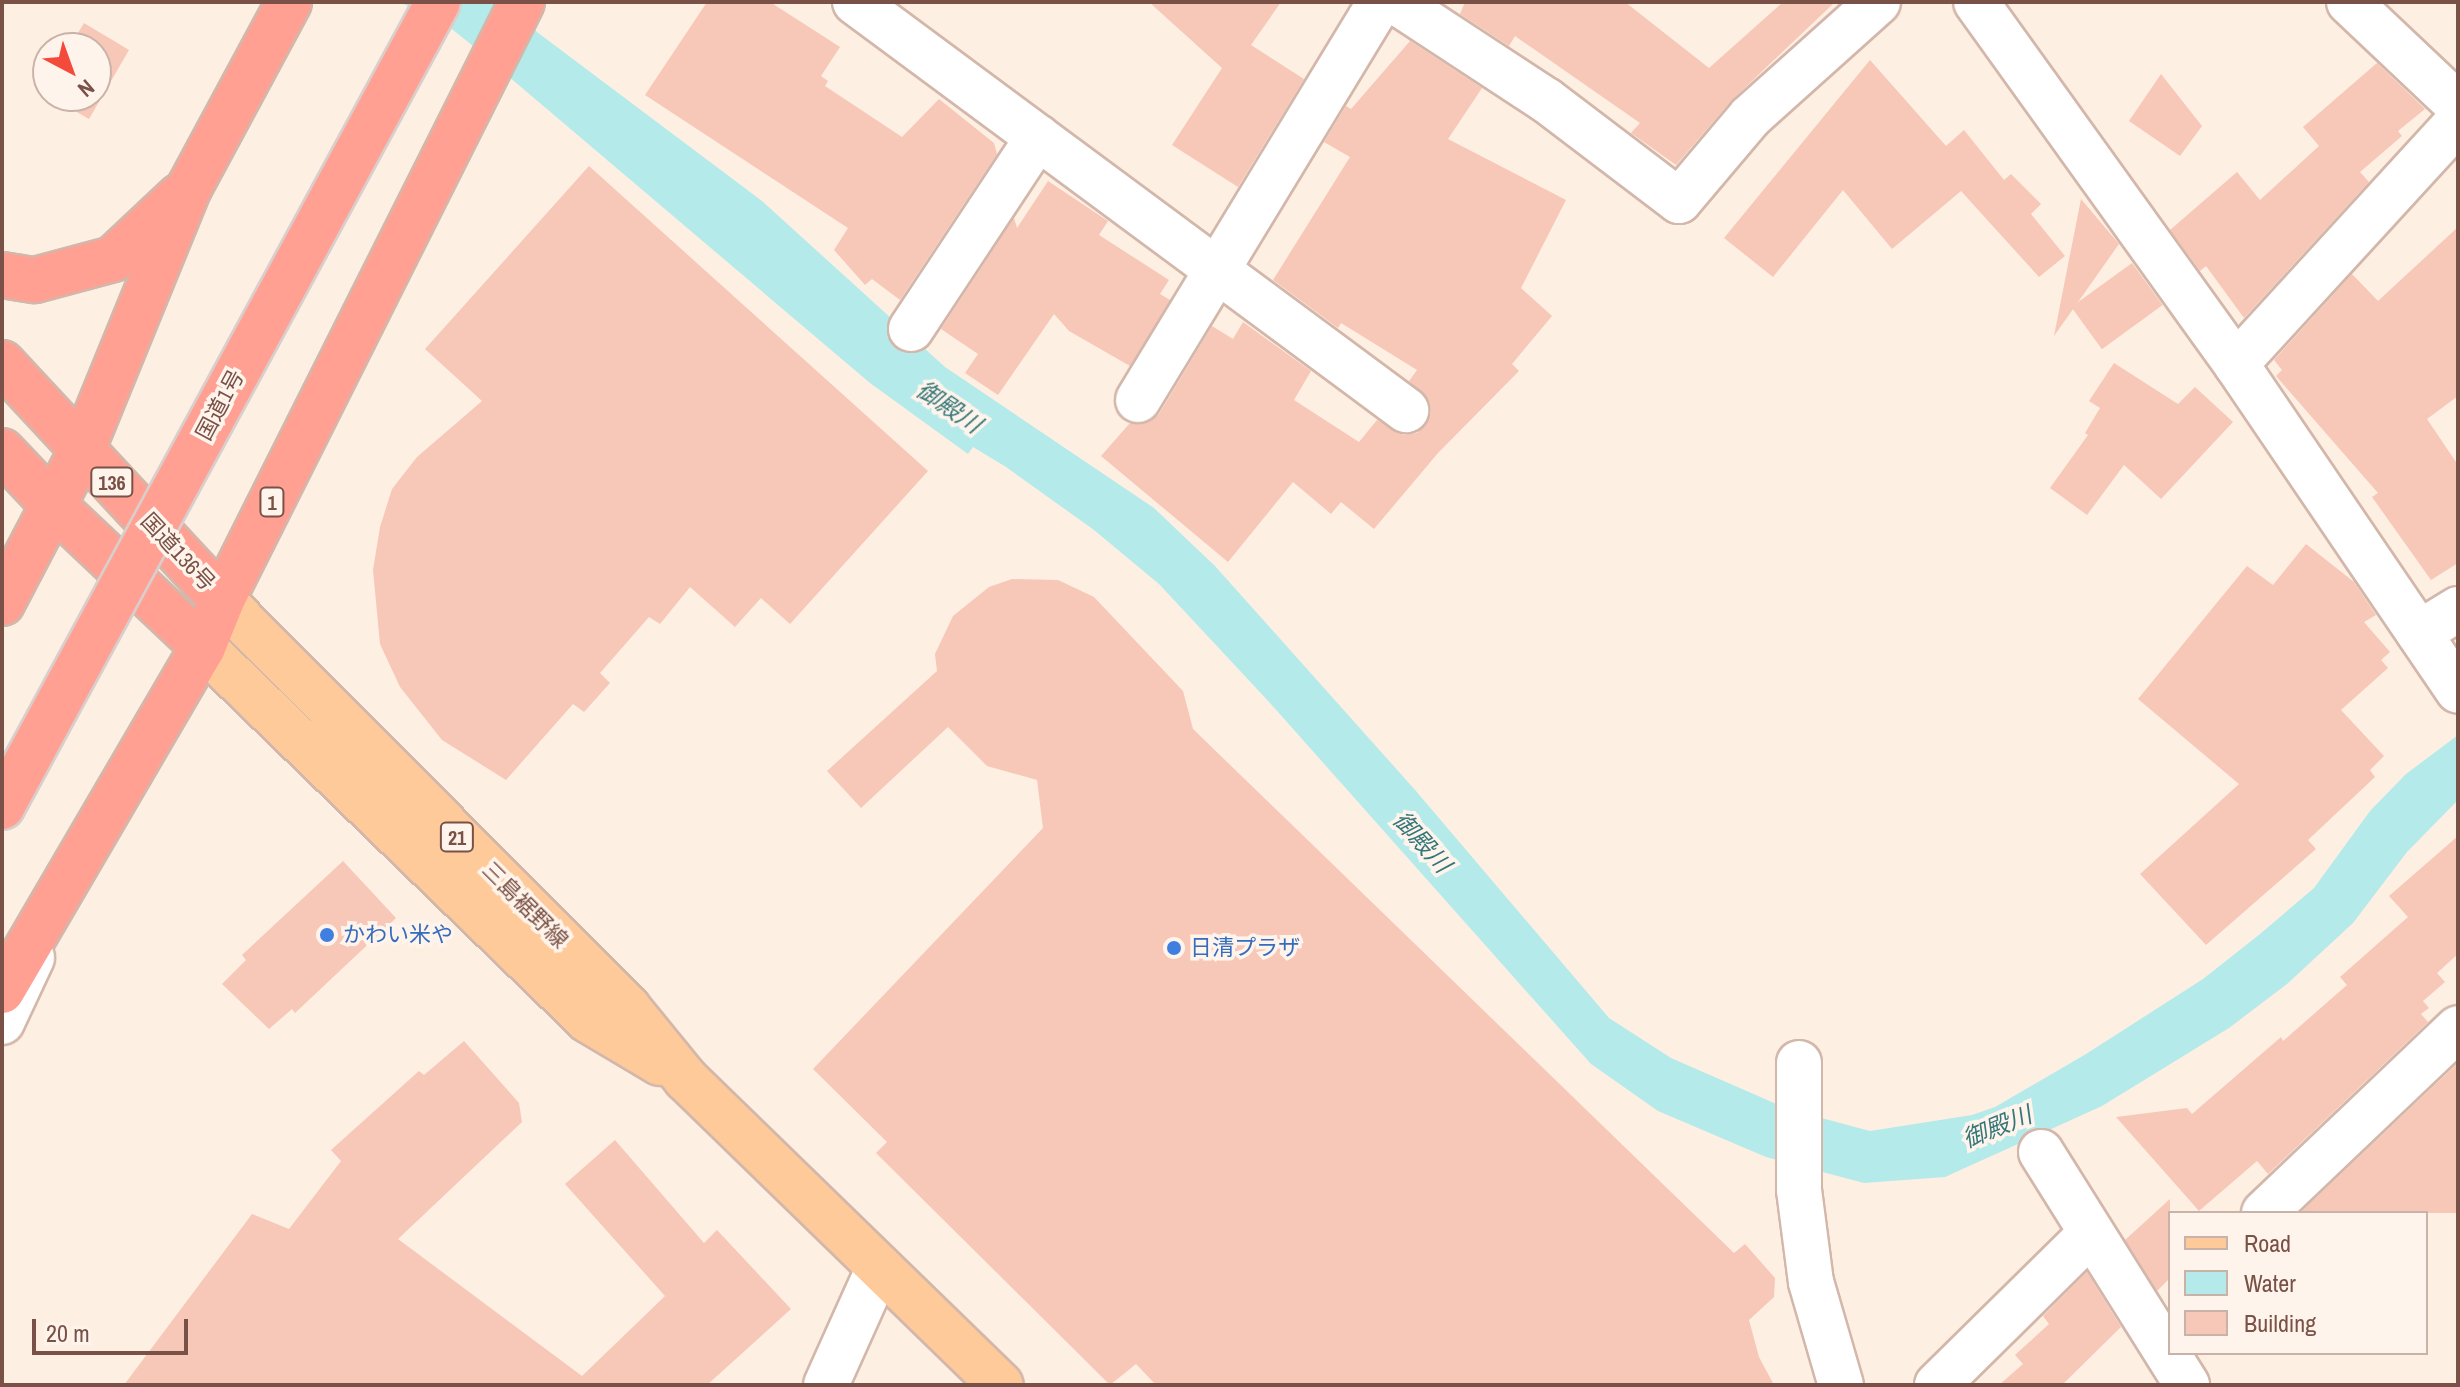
<!DOCTYPE html>
<meta charset="utf-8">
<style>
body{margin:0}
#map{position:relative;width:2460px;height:1387px;overflow:hidden;background:#feefe3;font-family:"Archivo Narrow","Noto Sans JP",sans-serif}
div>[style]{position:absolute}
[style*='--x']{left:calc(var(--x)*1px);top:calc(var(--y)*1px);width:calc(var(--w)*1px);rotate:calc(var(--a)*1deg)}
.water>*{inset:0;background:#b5eaea}
.building>*{inset:0;background:#f7c7b7;transform-origin:0 0}
.roads{filter:drop-shadow(2px 0 #d3b7aa) drop-shadow(-2px 0 #d3b7aa) drop-shadow(0 2px #d3b7aa) drop-shadow(0 -2px #d3b7aa)}
.minor>*{height:44px;margin:-22px;padding:0 22px;transform-origin:22px;border-radius:22px;background:#fff}
.major>*{height:44px;margin:-22px;padding:0 22px;transform-origin:22px;border-radius:22px;background:#ffca99}
.highway>*{height:44px;margin:-22px;padding:0 22px;transform-origin:22px;border-radius:22px;background:#ffa093}
.bridges{filter:drop-shadow(2px 0 #d9cecb) drop-shadow(-2px 0 #d9cecb) drop-shadow(0 2px #d9cecb) drop-shadow(0 -2px #d9cecb)}
.highway-bridge>*{height:44px;margin:-22px;padding:0 22px;transform-origin:22px;border-radius:22px;background:#ffa093}
.dots>*{width:22px;height:22px;translate:-50% -50%;box-sizing:border-box;border:4px solid #fff4eb;border-radius:50%}
span{translate:-50% -50%;white-space:nowrap;text-align:center;line-height:1.15;-webkit-text-stroke:7px #fff4eb;paint-order:stroke}
.shield-label span{padding:2px 6px;background:#fff4eb;border:2px solid;border-radius:6px;-webkit-text-stroke-width:0}
.shield-label{font-size:20px;color:#795146;font-weight:700}
.street-label{font-size:22px;color:#795146}
.shop-label{font-size:22px;color:#366cbe}
.left{translate:0 -50%;text-align:left}
.water-label{font-size:24px;color:#357779;font-style:italic}
.frame{position:absolute;inset:0;border:4px solid #795146;pointer-events:none}
.legend{position:absolute;left:2168px;top:1211px;width:260px;height:144px;box-sizing:border-box;background:#fff4eb;border:2px solid #c9b3a9;margin:0;padding:10px 14px;list-style:none;font-size:24px;color:#795146}
.legend li{display:flex;align-items:center;gap:16px;height:40px}
.legend b{width:40px;border:2px solid #c9b3a9}
.north{position:absolute;left:32px;top:32px;width:80px;height:80px;box-sizing:border-box;background:#fff4eb;border:2px solid #c9b3a9;border-radius:50%;rotate:139deg;font-size:22px;font-weight:700;line-height:32px;text-align:center;color:#795146}
.north::after{content:'';display:block;margin:auto;width:28px;height:36px;background:#f44a3c;clip-path:polygon(50% 0,100% 100%,50% 72%,0 100%)}
.scale{position:absolute;left:32px;top:1319px;width:156px;height:36px;box-sizing:border-box;border:4px solid #795146;border-top:0;padding-left:10px;font-size:24px;line-height:28px;white-space:nowrap;color:#795146;-webkit-text-stroke:6px #fff4eb;paint-order:stroke}
</style>
<div id="map">
<div class="water">
<div style="clip-path:polygon(400px 2px,514px 2px,537px 32px,762px 201px,945px 367px,1154px 508px,1215px 566px,1416px 791px,1609px 1018px,1671px 1058px,1788px 1109px,1870px 1131px,1972px 1115px,1995px 1107px,2086px 1054px,2203px 979px,2260px 934px,2314px 888px,2370px 811px,2406px 774px,2458px 735px,2458px 800px,2407px 852px,2353px 923px,2287px 984px,2229px 1028px,2102px 1106px,1945px 1177px,1864px 1183px,1766px 1157px,1658px 1111px,1591px 1064px,1270px 703px,1159px 584px,1094px 530px,1006px 467px,973px 447px,968px 454px,870px 383px,468px 42px,448px 26px)"></div>
</div>
<div class="building">
<div style="clip-path:polygon(707px 2px,770px 2px,840px 47px,821px 76px,828px 81px,825px 86px,902px 137px,939px 99px,994px 143px,997px 154px,900px 300px,872px 279px,865px 285px,834px 250px,848px 228px,645px 95px)"></div>
<div style="clip-path:polygon(1149px 2px,1281px 2px,1251px 45px,1304px 79px,1238px 187px,1172px 145px,1222px 68px)"></div>
<div style="clip-path:polygon(1465px 2px,1625px 2px,1709px 68px,1783px 2px,1835px 2px,1731px 101px,1676px 165px,1631px 133px,1640px 123px,1515px 36px,1509px 46px,1460px 14px)"></div>
<div style="clip-path:polygon(84px 23px,129px 50px,89px 119px,49px 96px,96px 96px,96px 48px,69px 48px)"></div>
<div style="clip-path:polygon(1410px 41px,1482px 88px,1448px 139px,1566px 200px,1521px 288px,1552px 316px,1512px 364px,1519px 371px,1438px 453px,1374px 529px,1341px 502px,1331px 514px,1293px 482px,1228px 562px,1101px 456px,1130px 423px,1149px 422px,1159px 414px,1212px 326px,1233px 339px,1243px 322px,1311px 371px,1294px 400px,1359px 442px,1377px 420px,1404px 435px,1417px 433px,1426px 424px,1431px 412px,1429px 401px,1409px 381px,1417px 370px,1341px 323px,1338px 328px,1273px 280px,1350px 157px,1324px 142px,1346px 106px,1351px 109px)"></div>
<div style="clip-path:polygon(1870px 60px,1946px 146px,1964px 130px,2004px 180px,2011px 174px,2041px 204px,2031px 214px,2065px 256px,2039px 277px,1961px 191px,1892px 249px,1843px 190px,1773px 277px,1724px 238px)"></div>
<div style="clip-path:polygon(2377px 63px,2425px 109px,2398px 131px,2402px 136px,2360px 172px,2369px 182px,2244px 318px,2206px 266px,2200px 271px,2170px 230px,2237px 172px,2260px 200px,2319px 146px,2303px 127px)"></div>
<div style="clip-path:polygon(2161px 74px,2202px 126px,2180px 156px,2129px 121px)"></div>
<div style="clip-path:polygon(589px 166px,928px 471px,790px 624px,761px 598px,735px 627px,690px 587px,660px 624px,649px 617px,600px 673px,610px 683px,584px 712px,573px 704px,506px 780px,442px 740px,400px 687px,380px 644px,373px 570px,380px 527px,392px 489px,417px 457px,482px 401px,425px 349px)"></div>
<div style="clip-path:polygon(1048px 181px,1108px 221px,1099px 235px,1169px 280px,1160px 294px,1170px 300px,1130px 366px,1069px 331px,1054px 314px,998px 395px,965px 373px,978px 354px,941px 329px,1014px 218px,1017px 228px)"></div>
<div style="clip-path:polygon(2081px 199px,2119px 244px,2054px 336px)"></div>
<div style="clip-path:polygon(2458px 227px,2458px 396px,2427px 419px,2458px 465px,2458px 563px,2431px 580px,2372px 497px,2378px 493px,2276px 376px,2282px 370px,2274px 360px,2352px 274px,2378px 301px)"></div>
<div style="left:2132px;top:263px;width:52px;height:75px;rotate:54deg"></div>
<div style="clip-path:polygon(2114px 363px,2178px 404px,2195px 387px,2233px 422px,2161px 499px,2124px 465px,2087px 515px,2050px 488px,2088px 435px,2085px 433px,2100px 408px,2089px 401px)"></div>
<div style="clip-path:polygon(2306px 544px,2354px 582px,2376px 615px,2364px 622px,2390px 652px,2381px 660px,2388px 668px,2341px 710px,2384px 756px,2370px 770px,2375px 777px,2308px 840px,2316px 849px,2206px 945px,2140px 874px,2239px 784px,2138px 699px,2247px 566px,2273px 585px)"></div>
<div style="clip-path:polygon(1012px 579px,1058px 580px,1094px 597px,1183px 691px,1193px 729px,1734px 1253px,1745px 1244px,1775px 1278px,1774px 1297px,1749px 1320px,1759px 1357px,1774px 1385px,1156px 1385px,1136px 1364px,1110px 1385px,876px 1153px,887px 1142px,813px 1069px,1043px 828px,1037px 780px,987px 766px,948px 727px,861px 808px,827px 771px,937px 671px,935px 654px,953px 616px,989px 587px)"></div>
<div style="clip-path:polygon(2458px 836px,2458px 954px,2437px 973px,2445px 982px,2423px 1001px,2429px 1008px,2421px 1014px,2428px 1022px,2268px 1174px,2257px 1161px,2199px 1211px,2116px 1117px,2187px 1108px,2192px 1114px,2281px 1037px,2283px 1041px,2347px 985px,2340px 977px,2408px 917px,2389px 896px)"></div>
<div style="clip-path:polygon(343px 861px,396px 918px,295px 1013px,292px 1009px,269px 1029px,222px 984px,246px 960px,242px 955px)"></div>
<div style="clip-path:polygon(464px 1041px,519px 1103px,522px 1122px,398px 1239px,582px 1376px,665px 1296px,565px 1184px,615px 1140px,704px 1243px,717px 1230px,791px 1309px,707px 1385px,124px 1385px,252px 1214px,289px 1229px,341px 1161px,331px 1150px,419px 1071px,424px 1075px)"></div>
<div style="clip-path:polygon(2458px 1063px,2458px 1213px,2302px 1213px,2301px 1212px)"></div>
<div style="clip-path:polygon(2170px 1199px,2170px 1278px,2157px 1291px,2125px 1240px)"></div>
<div style="clip-path:polygon(2087px 1272px,2121px 1327px,2062px 1385px,1999px 1385px,2023px 1364px,2015px 1355px,2049px 1324px,2043px 1316px)"></div>
</div>
<div class="roads">
<div class="minor">
<div style="--x:855;--y:2;--w:686;--a:36.52"></div>
<div style="--x:1396;--y:2;--w:179;--a:33.2"></div>
<div style="--x:1546;--y:100;--w:167;--a:37.2"></div>
<div style="--x:1679;--y:201;--w:110;--a:-49.8"></div>
<div style="--x:1750;--y:117;--w:172;--a:-41.9"></div>
<div style="--x:1976;--y:2;--w:446;--a:54.3"></div>
<div style="--x:2236;--y:364;--w:395;--a:55.8"></div>
<div style="--x:2349;--y:2;--w:150;--a:43.4"></div>
<div style="--x:911;--y:329;--w:230;--a:-56.5"></div>
<div style="--x:2236;--y:364;--w:328;--a:-47.5"></div>
<div style="--x:1138;--y:400;--w:466;--a:-58.7"></div>
<div style="--x:2419;--y:633;--w:46;--a:-31.6"></div>
<div style="--x:2;--y:1022;--w:71;--a:-64.9"></div>
<div style="--x:1799;--y:1063;--w:127;--a:90"></div>
<div style="--x:1799;--y:1190;--w:93;--a:82.6"></div>
<div style="--x:1811;--y:1282;--w:107;--a:73.8"></div>
<div style="--x:2041;--y:1152;--w:275;--a:57.9"></div>
<div style="--x:2264;--y:1213;--w:268;--a:-43.6"></div>
<div style="--x:826;--y:1385;--w:129;--a:-65.8"></div>
<div style="--x:1937;--y:1385;--w:216;--a:-44.6"></div>
</div>
<div class="major">
<div style="--x:222;--y:600;--w:576;--a:45.14"></div>
<div style="--x:628;--y:1008;--w:92;--a:50.8"></div>
<div style="--x:686;--y:1079;--w:439;--a:44.2"></div>
<div style="--x:203;--y:647;--w:536;--a:44.09"></div>
<div style="--x:588;--y:1020;--w:84;--a:30.8"></div>
</div>
<div class="highway">
<div style="--x:2;--y:275;--w:33;--a:9"></div>
<div style="--x:35;--y:280;--w:81;--a:-15.1"></div>
<div style="--x:113;--y:259;--w:92;--a:-43.2"></div>
<div style="--x:2;--y:363;--w:323;--a:47.1"></div>
<div style="--x:2;--y:451;--w:76;--a:46.6"></div>
<div style="--x:54;--y:506;--w:205;--a:43.4"></div>
<div style="--x:2;--y:603;--w:173;--a:-62.4"></div>
<div style="--x:82;--y:450;--w:283;--a:-67.8"></div>
<div style="--x:189;--y:188;--w:211;--a:-61.7"></div>
<div style="--x:2;--y:991;--w:398;--a:-59.7"></div>
<div style="--x:203;--y:647;--w:51;--a:-68"></div>
<div style="--x:222;--y:600;--w:669;--a:-63.36"></div>
</div>
</div>
<div class="bridges">
<div class="highway-bridge">
<div style="--x:2;--y:807;--w:915;--a:-61.56"></div>
</div>
</div>
<div class="dots">
<div style="left:327px;top:935px;background:#3f7fe0"></div>
<div style="left:1174px;top:948px;background:#3f7fe0"></div>
</div>
<div class="shield-label">
<span style="left:112px;top:482px">136</span>
<span style="left:272px;top:502px">1</span>
<span style="left:457px;top:837px">21</span>
</div>
<div class="street-label">
<span style="left:220px;top:405px;rotate:-62deg">国道1号</span>
<span style="left:178px;top:552px;rotate:47deg">国道136号</span>
<span style="left:525px;top:905px;rotate:45deg">三島裾野線</span>
</div>
<div class="shop-label">
<span class="left" style="left:343px;top:935px">かわい米や</span>
<span class="left" style="left:1190px;top:948px">日清プラザ</span>
</div>
<div class="water-label">
<span style="left:949px;top:407px;rotate:34deg">御殿川</span>
<span style="left:1422px;top:842px;rotate:48deg">御殿川</span>
<span style="left:1997px;top:1127px;rotate:-22deg">御殿川</span>
</div>
<div class="frame"></div>
<ul class="legend">
<li><b style="height:10px;background:#ffca99"></b>Road</li>
<li><b style="height:22px;background:#b5eaea"></b>Water</li>
<li><b style="height:22px;background:#f7c7b7"></b>Building</li>
</ul>
<div class="north">N</div>
<div class="scale">20 m</div>
</div>
